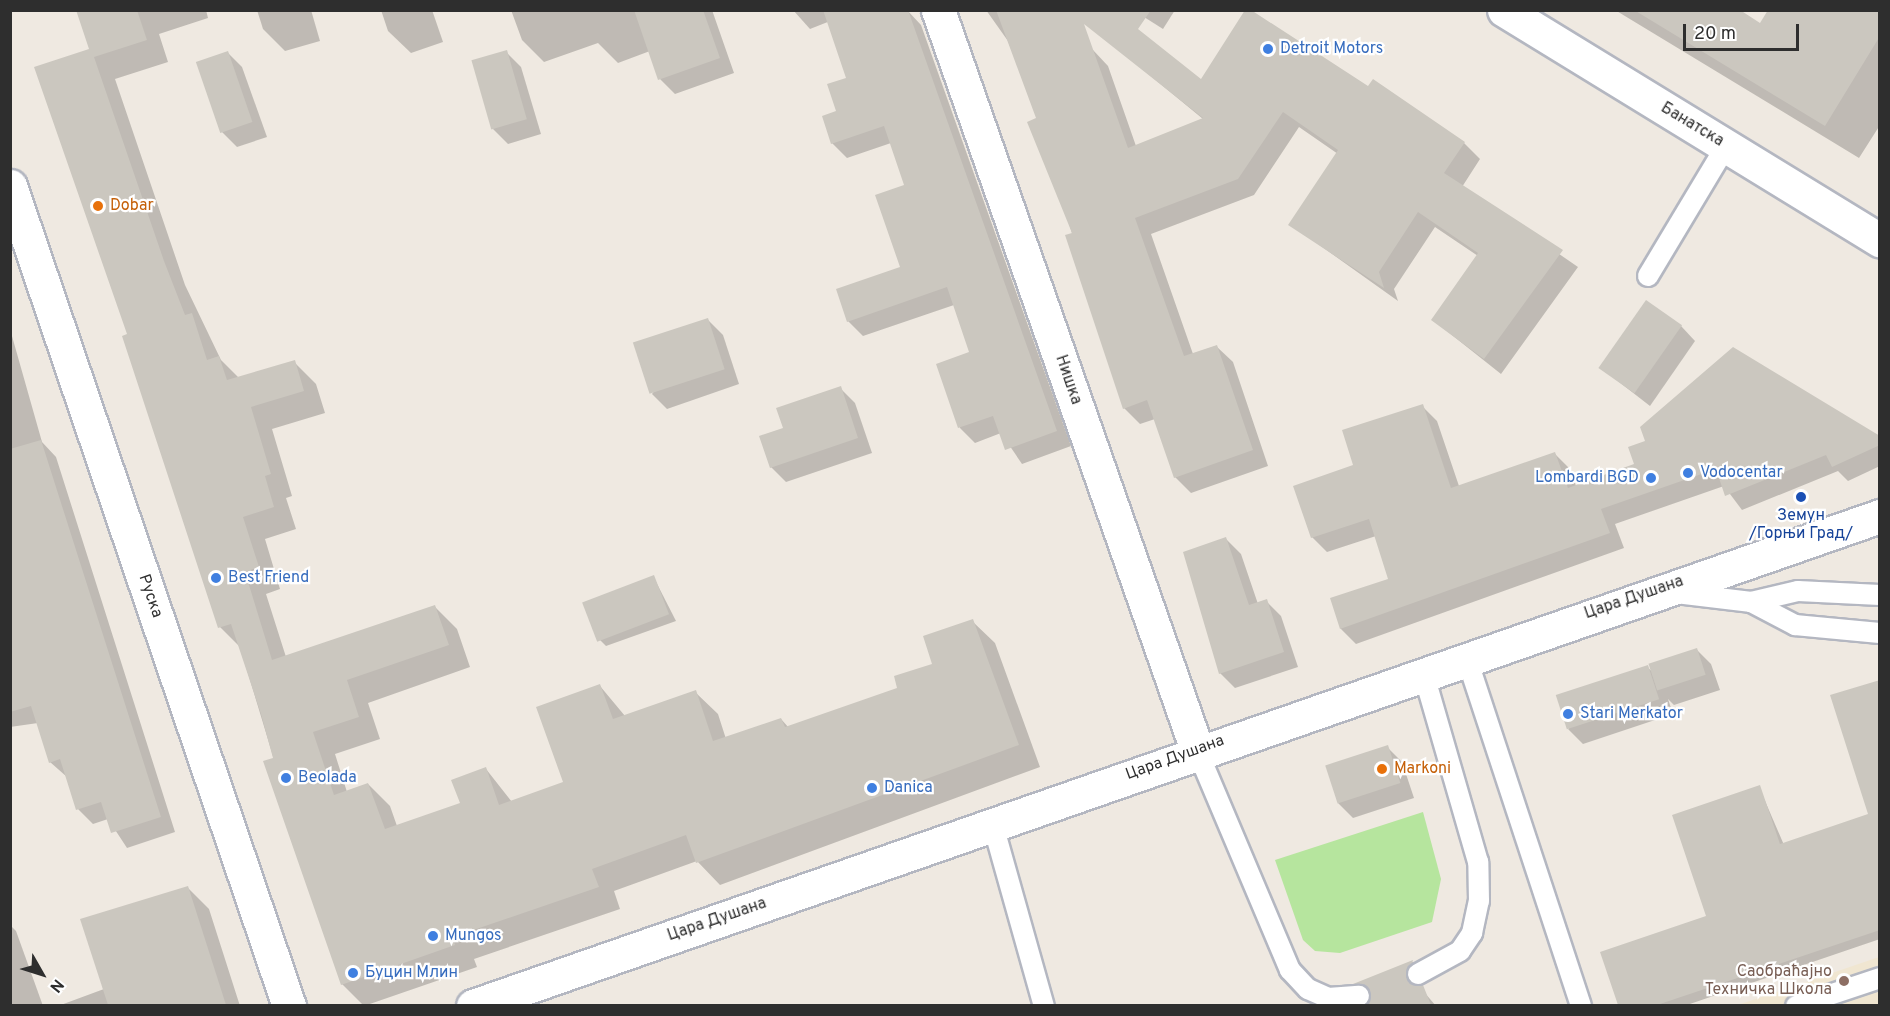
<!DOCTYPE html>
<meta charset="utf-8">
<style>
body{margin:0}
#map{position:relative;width:1890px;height:1016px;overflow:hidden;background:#efe9e1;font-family:Overpass,sans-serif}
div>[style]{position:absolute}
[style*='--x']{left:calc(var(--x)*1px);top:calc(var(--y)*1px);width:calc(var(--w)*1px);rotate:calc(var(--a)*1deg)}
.education>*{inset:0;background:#f0e6d1}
.green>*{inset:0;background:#b6e59e}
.shadow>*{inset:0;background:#0003}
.building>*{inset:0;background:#cbc7bf;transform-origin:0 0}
.roads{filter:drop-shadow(2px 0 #b4b7c1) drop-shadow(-2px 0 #b4b7c1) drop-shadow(0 2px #b4b7c1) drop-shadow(0 -2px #b4b7c1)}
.service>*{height:20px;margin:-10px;padding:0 10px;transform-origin:10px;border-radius:10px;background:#fff}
.minor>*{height:33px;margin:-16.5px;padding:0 16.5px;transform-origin:16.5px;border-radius:16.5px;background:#fff}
.secondary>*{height:33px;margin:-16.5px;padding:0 16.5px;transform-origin:16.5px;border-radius:16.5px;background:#fff}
.dots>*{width:16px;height:16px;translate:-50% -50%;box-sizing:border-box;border:3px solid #fff;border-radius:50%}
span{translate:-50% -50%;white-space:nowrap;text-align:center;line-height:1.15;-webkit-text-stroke:4.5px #fff;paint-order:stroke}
.shop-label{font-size:16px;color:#366cbe}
.left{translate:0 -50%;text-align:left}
.right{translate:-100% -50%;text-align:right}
.street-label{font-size:16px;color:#2e2e2e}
.food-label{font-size:16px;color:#c56008}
.transit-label{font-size:16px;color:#164399}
.education-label{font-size:16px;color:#785e54}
.frame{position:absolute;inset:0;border:12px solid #2e2e2e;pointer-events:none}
.north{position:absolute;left:12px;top:944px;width:60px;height:60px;-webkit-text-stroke:4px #fff;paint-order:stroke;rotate:129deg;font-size:16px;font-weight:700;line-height:24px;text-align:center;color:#2e2e2e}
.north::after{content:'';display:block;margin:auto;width:21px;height:27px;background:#2e2e2e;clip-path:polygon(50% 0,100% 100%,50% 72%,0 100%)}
.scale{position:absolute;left:1683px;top:24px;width:116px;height:27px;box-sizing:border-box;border:3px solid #2e2e2e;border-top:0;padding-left:8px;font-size:18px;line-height:21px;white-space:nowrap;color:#2e2e2e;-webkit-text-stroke:4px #fff;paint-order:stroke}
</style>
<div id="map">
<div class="education">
<div style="clip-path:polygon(1879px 957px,1879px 1005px,1738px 1005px)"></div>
</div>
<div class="green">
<div style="clip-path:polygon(1423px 812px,1441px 879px,1432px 922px,1340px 953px,1315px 951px,1303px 940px,1275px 860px)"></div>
</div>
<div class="shadow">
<div style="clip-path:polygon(77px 10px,206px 10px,208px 18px,159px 34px,168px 62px,115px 79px,185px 285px,221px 360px,239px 378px,294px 362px,316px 384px,325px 413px,272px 429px,292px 496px,286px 498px,296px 529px,265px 539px,280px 589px,266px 594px,286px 657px,435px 607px,457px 629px,470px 667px,368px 703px,380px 739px,335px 754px,347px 792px,368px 784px,390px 806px,397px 826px,461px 804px,486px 769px,512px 802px,565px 783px,600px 686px,625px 716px,695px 692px,718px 714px,726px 739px,781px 719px,789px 728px,899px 689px,934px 664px,972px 621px,995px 643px,1040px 767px,720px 885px,697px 861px,614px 891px,620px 909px,474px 959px,477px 967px,364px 1006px,342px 984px,240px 647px,220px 627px,128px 335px,91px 50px)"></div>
<div style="clip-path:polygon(257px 10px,311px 10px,320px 41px,285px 51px,263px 29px)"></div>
<div style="clip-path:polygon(381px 10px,432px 10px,443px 42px,411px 53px,388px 31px)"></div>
<div style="clip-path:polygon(511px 10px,712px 10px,734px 73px,675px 94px,660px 79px,650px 51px,618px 63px,598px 43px,544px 62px,522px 40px)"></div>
<div style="clip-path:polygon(793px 10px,853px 10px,853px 12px,810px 29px)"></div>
<div style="clip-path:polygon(907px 10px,921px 25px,1071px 446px,1022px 464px,1001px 433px,975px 443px,960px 428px,937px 365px,971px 353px,954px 305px,863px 336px,848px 321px,902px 268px,906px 185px,891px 143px,847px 158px,832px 143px,838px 112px,848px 79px)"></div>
<div style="clip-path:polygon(986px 10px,1043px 10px,1093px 50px,1108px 66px,1136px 146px,1203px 119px,1102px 36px,1201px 81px,1369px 89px,1464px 143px,1480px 159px,1462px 187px,1578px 267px,1501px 374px,1433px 320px,1478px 256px,1435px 227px,1394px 289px,1398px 301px,1290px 224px,1338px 154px,1299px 127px,1254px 195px,1151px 234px,1193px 354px,1216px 346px,1233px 362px,1268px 466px,1191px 493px,1175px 477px,1155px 419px,1140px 424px,1124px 408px,1038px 119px,1008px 41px)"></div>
<div style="clip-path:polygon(1133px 10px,1175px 10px,1163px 29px)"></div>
<div style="clip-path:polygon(1615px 10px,1737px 10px,1761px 25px,1880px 10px,1880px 125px,1859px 158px)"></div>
<div style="clip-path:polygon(227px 52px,242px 67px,267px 137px,237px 147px,222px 132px)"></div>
<div style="clip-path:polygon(506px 52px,521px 67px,541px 134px,508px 144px,493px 129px,474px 62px)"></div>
<div style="clip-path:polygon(708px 320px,723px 335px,739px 384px,667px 409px,652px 394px)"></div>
<div style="clip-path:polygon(1681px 326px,1695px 341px,1650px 406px,1601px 368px)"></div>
<div style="clip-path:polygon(10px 329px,42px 442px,56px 457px,175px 832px,127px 848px,108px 819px,93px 824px,78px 809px,67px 777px,50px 762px,38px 723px,10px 727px)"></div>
<div style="clip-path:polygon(840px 388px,855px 403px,872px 453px,786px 482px,771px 467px,784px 429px)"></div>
<div style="clip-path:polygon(1422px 406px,1437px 421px,1459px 486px,1555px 454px,1570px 469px,1576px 486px,1880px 437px,1880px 466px,1848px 481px,1838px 471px,1742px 510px,1724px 486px,1615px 524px,1624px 548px,1356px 644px,1341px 629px,1332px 599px,1390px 580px,1376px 536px,1327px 552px,1312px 537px,1355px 466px)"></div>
<div style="clip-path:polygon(1226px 539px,1241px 554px,1258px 604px,1266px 601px,1281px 616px,1298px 667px,1235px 688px,1220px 673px)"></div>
<div style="clip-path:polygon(653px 576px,676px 621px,606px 646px,599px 639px)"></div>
<div style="clip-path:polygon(1696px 649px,1711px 664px,1720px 690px,1674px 705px,1668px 699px,1673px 714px,1583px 744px,1568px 729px,1647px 667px,1654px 673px)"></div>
<div style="clip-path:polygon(1880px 687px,1880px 939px,1684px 1006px,1619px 1006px,1602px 953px,1708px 917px,1759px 787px,1784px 845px,1869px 815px)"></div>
<div style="clip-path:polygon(1387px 747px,1402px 762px,1414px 798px,1353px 818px,1338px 803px)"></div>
<div style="clip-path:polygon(187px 887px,209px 909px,240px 1006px,58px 1006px,104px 989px)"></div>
<div style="clip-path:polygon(10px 925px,16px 931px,43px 1006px,10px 1006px)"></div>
<div style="clip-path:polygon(1413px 962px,1422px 972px,1418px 985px,1436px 1006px,1367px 1006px,1371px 1001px,1356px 985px)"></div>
</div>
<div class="building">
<div style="clip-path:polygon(76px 10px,137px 10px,147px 40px,94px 57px,164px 261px,185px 315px,192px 313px,207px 360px,219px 356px,227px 380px,295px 360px,304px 391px,251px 407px,271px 474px,265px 476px,274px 507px,243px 517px,259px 567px,245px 572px,272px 660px,435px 605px,449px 645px,347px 680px,359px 717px,313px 732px,334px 795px,368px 783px,385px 829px,460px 803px,451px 780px,486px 767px,499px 805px,563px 782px,536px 707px,600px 684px,613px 719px,696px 690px,713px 741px,781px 718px,785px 727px,897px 688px,894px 676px,932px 664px,923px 636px,973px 619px,1019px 745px,696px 863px,686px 835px,592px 869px,599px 887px,453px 937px,455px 945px,341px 985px,263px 761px,273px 758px,261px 714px,231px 624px,218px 628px,122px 336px,127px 334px,34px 67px,89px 49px)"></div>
<div style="clip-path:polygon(634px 10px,703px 10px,720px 58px,658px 80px)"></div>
<div style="clip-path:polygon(823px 10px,908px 10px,1057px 431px,1005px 450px,993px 416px,958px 428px,936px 364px,969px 352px,947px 287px,847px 322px,836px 289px,900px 267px,875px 195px,904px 185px,884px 126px,831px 144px,822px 116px,836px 111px,827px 84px,846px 78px)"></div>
<div style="clip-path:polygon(evenodd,996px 10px,1151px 10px,1138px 29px,1201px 79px,1245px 10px,1251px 10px,1368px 86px,1373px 79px,1465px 142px,1444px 173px,1563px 250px,1484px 359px,1431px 320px,1478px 253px,1418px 212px,1379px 272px,1384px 288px,1288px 225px,1338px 150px,1283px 112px,1238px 179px,1135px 218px,1184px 356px,1217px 345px,1253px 450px,1174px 478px,1147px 400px,1123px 409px,1065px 235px,1072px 233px,1027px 122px,1036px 118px,996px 10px,1084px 24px,1203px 118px,1128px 148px,1084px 24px)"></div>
<div style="clip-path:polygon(1634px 10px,1740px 10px,1760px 23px,1768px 10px,1880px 10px,1880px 36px,1825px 126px)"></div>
<div style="left:507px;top:50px;width:72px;height:37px;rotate:74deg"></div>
<div style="left:228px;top:51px;width:75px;height:34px;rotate:71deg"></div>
<div style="left:1646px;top:300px;width:44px;height:83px;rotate:35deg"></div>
<div style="left:708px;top:318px;width:54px;height:79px;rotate:72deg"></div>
<div style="clip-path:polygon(1733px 347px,1880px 436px,1880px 445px,1832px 467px,1826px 455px,1725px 496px,1716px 469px,1601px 509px,1610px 533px,1340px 629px,1330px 598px,1388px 579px,1369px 519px,1311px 538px,1293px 486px,1353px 465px,1342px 430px,1423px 404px,1451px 488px,1555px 452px,1568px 488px,1634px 464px,1628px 447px,1645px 441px,1640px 427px)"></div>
<div style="clip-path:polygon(841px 386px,858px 438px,770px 468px,759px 436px,783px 428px,776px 408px)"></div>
<div style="clip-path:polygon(41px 440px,161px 817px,111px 833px,101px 802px,76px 810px,60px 759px,49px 763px,31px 706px,10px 712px,10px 449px)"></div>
<div style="clip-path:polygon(1226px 537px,1249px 605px,1267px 599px,1284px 652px,1219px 674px,1183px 552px)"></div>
<div style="left:654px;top:575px;width:42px;height:77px;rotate:69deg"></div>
<div style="left:1697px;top:648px;width:28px;height:51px;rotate:72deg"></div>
<div style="left:1648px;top:665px;width:36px;height:97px;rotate:72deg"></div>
<div style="clip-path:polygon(1880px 680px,1880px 930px,1657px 1005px,1618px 1005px,1600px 952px,1706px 916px,1672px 815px,1760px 785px,1780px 844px,1868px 814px,1830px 695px)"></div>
<div style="left:1388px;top:745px;width:40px;height:66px;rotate:72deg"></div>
<div style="clip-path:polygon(188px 886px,226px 1005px,108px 1005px,80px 919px)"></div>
<div style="clip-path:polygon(1413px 960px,1407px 979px,1423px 985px,1431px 1005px,1366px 1005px,1369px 990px,1353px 984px)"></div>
</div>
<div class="roads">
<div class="service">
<div style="--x:1648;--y:276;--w:152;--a:-59"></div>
<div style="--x:1676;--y:593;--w:76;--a:6.8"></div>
<div style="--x:1751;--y:602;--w:50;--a:27.6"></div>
<div style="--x:1795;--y:625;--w:85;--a:5.4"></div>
<div style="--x:1751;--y:602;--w:48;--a:-13.2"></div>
<div style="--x:1798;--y:591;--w:82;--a:2.8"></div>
<div style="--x:1466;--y:656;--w:368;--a:71.8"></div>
<div style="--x:1197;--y:750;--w:239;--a:67.1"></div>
<div style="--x:1290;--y:970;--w:26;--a:47"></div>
<div style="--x:1308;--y:989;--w:22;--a:24"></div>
<div style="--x:1328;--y:998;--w:31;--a:-4"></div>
<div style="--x:993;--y:825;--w:188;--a:74.3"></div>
<div style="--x:1418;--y:974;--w:48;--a:-28.7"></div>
<div style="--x:1460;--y:951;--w:22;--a:-56"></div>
<div style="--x:1472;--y:933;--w:33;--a:-78"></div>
<div style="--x:1479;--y:901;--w:39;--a:-91"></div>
<div style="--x:1478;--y:862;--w:198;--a:-106.1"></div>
<div style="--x:1796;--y:1006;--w:89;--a:-18.4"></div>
</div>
<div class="minor">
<div style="--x:938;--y:10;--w:784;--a:70.71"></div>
<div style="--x:1504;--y:10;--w:441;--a:31.5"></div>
<div style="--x:10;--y:186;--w:866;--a:71.21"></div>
</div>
<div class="secondary">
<div style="--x:473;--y:1006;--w:1490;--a:-19.2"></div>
</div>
</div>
<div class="dots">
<div style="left:1268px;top:49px;background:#3f7fe0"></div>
<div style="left:98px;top:206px;background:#e8710a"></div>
<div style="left:1688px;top:473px;background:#3f7fe0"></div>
<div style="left:1651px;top:478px;background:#3f7fe0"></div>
<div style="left:1801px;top:497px;background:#1a4fb4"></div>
<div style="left:216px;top:578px;background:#3f7fe0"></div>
<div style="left:1568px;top:714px;background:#3f7fe0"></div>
<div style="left:1382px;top:769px;background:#e8710a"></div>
<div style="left:286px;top:778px;background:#3f7fe0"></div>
<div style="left:872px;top:788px;background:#3f7fe0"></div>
<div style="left:433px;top:936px;background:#3f7fe0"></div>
<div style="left:353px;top:973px;background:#3f7fe0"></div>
<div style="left:1844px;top:981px;background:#8d6e63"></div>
</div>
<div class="shop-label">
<span class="left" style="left:1280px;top:49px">Detroit Motors</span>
<span class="left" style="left:1700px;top:473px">Vodocentar</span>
<span class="right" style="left:1639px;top:478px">Lombardi BGD</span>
<span class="left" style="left:228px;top:578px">Best Friend</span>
<span class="left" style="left:1580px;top:714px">Stari Merkator</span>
<span class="left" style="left:298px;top:778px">Beolada</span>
<span class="left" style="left:884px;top:788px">Danica</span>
<span class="left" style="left:445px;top:936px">Mungos</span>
<span class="left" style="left:365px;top:973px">Буцин Млин</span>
</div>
<div class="street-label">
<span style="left:1692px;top:125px;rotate:31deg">Банатска</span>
<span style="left:1068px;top:380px;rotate:71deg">Нишка</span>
<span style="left:150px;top:596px;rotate:71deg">Руска</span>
<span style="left:1634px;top:598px;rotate:-19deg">Цара Душана</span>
<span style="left:1175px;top:758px;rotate:-20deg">Цара Душана</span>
<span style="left:717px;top:920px;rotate:-19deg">Цара Душана</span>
</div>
<div class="food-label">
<span class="left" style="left:110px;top:206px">Dobar</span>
<span class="left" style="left:1394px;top:769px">Markoni</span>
</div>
<div class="transit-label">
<span style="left:1801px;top:525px">Земун<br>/Горњи Град/</span>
</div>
<div class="education-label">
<span class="right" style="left:1832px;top:981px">Саобраћајно<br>Техничка Школа</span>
</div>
<div class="frame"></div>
<div class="north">N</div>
<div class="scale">20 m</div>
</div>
